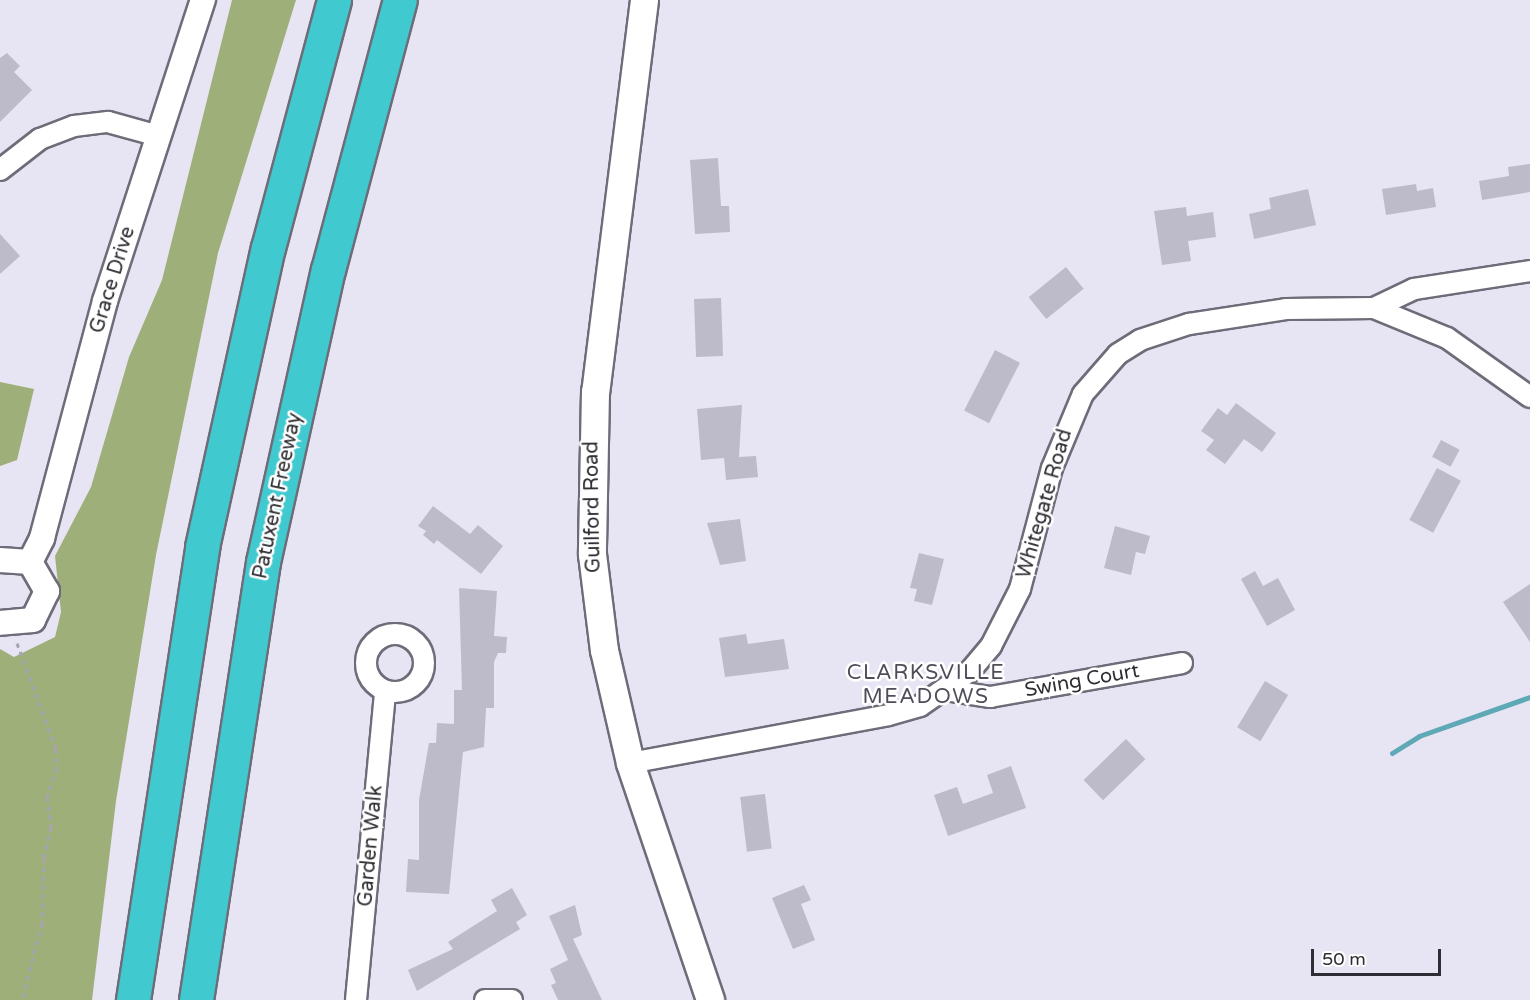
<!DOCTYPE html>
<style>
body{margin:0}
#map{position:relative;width:1530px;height:1000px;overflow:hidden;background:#e7e5f3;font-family:"Varela Round",sans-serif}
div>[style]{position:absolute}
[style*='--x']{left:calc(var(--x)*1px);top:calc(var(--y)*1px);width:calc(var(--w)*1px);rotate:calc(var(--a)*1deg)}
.forest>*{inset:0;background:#9faf7a}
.stream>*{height:5px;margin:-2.5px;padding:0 2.5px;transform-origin:2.5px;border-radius:2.5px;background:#5fa8b5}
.building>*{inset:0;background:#bdbbc9;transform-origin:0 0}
.path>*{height:3px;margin-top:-1.5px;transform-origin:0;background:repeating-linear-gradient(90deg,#a6a4af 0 4.5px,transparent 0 9px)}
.roads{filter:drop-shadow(2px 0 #6e6c78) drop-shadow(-2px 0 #6e6c78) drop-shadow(0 2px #6e6c78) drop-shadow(0 -2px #6e6c78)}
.minor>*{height:20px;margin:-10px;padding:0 10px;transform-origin:10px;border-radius:10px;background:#fff}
.minor>.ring{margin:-10px;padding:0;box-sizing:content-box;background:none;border:20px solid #fff;border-radius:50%}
.tertiary>*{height:24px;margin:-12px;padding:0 12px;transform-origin:12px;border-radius:12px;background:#fff}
.secondary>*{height:27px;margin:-13.5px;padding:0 13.5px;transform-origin:13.5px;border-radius:13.5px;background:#fff}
.motorway>*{height:33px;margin:-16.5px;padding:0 16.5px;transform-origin:16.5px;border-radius:16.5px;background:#41c9d0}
span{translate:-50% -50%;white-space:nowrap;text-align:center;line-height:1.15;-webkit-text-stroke:5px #fff;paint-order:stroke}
.street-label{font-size:20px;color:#2e2d33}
.neighbourhood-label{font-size:21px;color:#4f4d59;letter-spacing:1.5px}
.scale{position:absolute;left:1311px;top:949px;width:130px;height:27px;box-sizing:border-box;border:3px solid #2e2d33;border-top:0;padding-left:8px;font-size:18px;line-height:21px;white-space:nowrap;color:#2e2d33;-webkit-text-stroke:4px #fff;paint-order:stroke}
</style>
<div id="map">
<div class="forest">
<div style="clip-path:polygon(232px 0,296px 0,218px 253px,156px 555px,116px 801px,92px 1000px,0 1000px,0 649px,14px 657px,55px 637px,61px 612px,55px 556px,91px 487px,129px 357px,162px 280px)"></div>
<div style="clip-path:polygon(0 382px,34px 389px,17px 460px,0 466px)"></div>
</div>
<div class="stream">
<div style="--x:1392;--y:753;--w:32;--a:-32"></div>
<div style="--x:1419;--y:736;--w:118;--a:-19.4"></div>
</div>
<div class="building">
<div style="clip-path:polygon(7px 53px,20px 66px,14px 72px,32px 90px,0 122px,0 58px)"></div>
<div style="clip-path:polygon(718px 158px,721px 206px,729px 206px,730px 232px,695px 234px,690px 160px)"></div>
<div style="clip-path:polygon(1530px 164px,1530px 192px,1482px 200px,1479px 181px,1509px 176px,1508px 167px)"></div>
<div style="clip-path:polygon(1416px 184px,1417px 191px,1433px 188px,1436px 207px,1386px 215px,1382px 189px)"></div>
<div style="clip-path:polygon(1308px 189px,1316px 225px,1254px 239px,1249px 214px,1271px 209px,1269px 198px)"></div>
<div style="clip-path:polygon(1186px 207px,1187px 216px,1213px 212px,1216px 237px,1188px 241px,1191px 261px,1162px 265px,1154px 211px)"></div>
<div style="clip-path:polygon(0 234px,20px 256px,0 274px)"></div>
<div style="left:1066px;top:267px;width:28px;height:48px;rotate:51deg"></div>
<div style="left:721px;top:298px;width:58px;height:27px;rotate:88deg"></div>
<div style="left:995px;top:350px;width:28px;height:68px;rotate:27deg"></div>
<div style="clip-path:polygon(1236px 403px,1276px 433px,1262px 452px,1244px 439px,1225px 464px,1206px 450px,1214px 440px,1201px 431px,1218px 408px,1227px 415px)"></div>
<div style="clip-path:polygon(742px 405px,739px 457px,756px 456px,758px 477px,726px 480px,724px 458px,701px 460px,697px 409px)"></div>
<div style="left:1441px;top:440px;width:21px;height:19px;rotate:28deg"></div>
<div style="left:1437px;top:468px;width:27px;height:59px;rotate:28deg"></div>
<div style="clip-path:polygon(433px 506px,470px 534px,478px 525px,503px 546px,481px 574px,437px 540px,434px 544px,423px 535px,426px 531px,418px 526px)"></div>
<div style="clip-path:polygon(740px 519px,746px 561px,720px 565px,707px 523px)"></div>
<div style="clip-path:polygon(1115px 526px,1150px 536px,1145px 554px,1136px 552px,1131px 575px,1104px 568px)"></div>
<div style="clip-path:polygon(919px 553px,944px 559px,932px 605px,914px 601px,917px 589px,910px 588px)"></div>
<div style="clip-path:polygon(1255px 571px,1263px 586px,1278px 578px,1295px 610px,1267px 626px,1241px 579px)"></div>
<div style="clip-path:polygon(1530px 584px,1530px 642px,1503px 602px)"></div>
<div style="clip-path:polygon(459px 588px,497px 591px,494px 636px,507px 637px,506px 653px,498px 653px,494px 662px,494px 708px,486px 708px,484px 747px,463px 752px,449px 894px,406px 892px,408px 859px,419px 860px,419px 800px,429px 743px,436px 743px,437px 723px,454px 724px,454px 690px,462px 690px)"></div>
<div style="clip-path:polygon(746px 634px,748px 644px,784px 639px,789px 669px,725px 677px,719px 638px)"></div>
<div style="left:1265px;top:681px;width:27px;height:54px;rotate:31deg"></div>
<div style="left:1126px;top:739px;width:28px;height:59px;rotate:46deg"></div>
<div style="clip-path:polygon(1011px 766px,1026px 808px,948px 836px,934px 795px,957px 787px,963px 804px,993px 793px,987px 775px)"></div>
<div style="left:765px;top:794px;width:55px;height:25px;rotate:83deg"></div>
<div style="clip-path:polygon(804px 885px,811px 900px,801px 904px,815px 940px,793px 949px,772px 898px)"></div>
<div style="clip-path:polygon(512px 888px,527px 915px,516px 922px,520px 929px,417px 991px,408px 970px,453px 949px,448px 942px,497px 911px,491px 900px)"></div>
<div style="clip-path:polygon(575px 905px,582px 935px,573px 939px,602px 1000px,558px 1000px,551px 985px,556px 983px,550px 969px,568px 960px,549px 916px)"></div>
</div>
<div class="path">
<div style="--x:17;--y:643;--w:113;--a:69.8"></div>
<div style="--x:56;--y:749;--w:19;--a:87"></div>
<div style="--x:57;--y:768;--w:31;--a:109"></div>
<div style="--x:47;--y:797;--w:30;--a:82"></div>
<div style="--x:51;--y:827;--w:32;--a:103"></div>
<div style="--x:44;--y:858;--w:65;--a:91.8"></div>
<div style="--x:42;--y:923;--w:80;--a:104.6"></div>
</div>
<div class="roads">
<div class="minor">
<div style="--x:0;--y:170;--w:51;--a:-37.8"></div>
<div style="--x:40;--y:139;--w:36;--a:-21"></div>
<div style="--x:74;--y:126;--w:34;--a:-7"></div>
<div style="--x:108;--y:122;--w:53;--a:15.4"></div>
<div style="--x:1374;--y:308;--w:44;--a:-25.4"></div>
<div style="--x:1414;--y:289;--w:117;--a:-8.8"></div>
<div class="ring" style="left:366px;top:634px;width:38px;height:38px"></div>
<div style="--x:946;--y:690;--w:45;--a:9"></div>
<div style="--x:990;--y:697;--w:195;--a:-10"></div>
<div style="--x:630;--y:763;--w:263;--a:-10.5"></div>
<div style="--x:889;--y:715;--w:32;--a:-16"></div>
<div style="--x:920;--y:706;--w:61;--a:-35"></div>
<div style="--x:970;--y:671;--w:33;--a:-50"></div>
<div style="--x:991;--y:646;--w:64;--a:-63"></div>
<div style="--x:1020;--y:589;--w:125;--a:-75.2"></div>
<div style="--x:1052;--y:468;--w:80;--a:-67.3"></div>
<div style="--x:1083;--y:394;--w:53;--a:-48.8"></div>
<div style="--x:1118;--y:354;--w:26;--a:-32"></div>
<div style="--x:1140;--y:340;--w:52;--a:-18.1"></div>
<div style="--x:1189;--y:324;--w:98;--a:-8.8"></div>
<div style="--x:1286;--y:309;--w:88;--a:-0.7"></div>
<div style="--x:1374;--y:308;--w:79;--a:22.3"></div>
<div style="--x:1447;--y:338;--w:102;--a:35.4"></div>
<div style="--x:356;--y:1000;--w:310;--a:-84.6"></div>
<div style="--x:485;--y:1000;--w:27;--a:0"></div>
</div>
<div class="tertiary">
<div style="--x:0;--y:560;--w:30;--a:4"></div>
<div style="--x:30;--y:562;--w:34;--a:60"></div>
<div style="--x:47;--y:591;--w:32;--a:116"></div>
<div style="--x:33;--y:620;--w:33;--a:175"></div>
<div style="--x:30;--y:562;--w:27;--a:-63"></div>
<div style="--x:42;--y:538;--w:245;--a:-75.1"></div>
<div style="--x:105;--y:301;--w:317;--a:-72"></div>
</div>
<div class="secondary">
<div style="--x:644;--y:0;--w:394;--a:97.1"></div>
<div style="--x:595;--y:391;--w:163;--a:91.1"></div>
<div style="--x:592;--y:554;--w:97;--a:82.9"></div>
<div style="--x:604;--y:650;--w:116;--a:77"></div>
<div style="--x:630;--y:763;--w:250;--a:71.3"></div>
</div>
<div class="motorway">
<div style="--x:133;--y:1000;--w:458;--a:-81.3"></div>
<div style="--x:202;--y:547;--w:306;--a:-77.6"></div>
<div style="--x:268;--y:248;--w:257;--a:-75.1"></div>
<div style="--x:196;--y:1000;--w:443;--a:-81.3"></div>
<div style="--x:263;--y:562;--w:299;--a:-77.5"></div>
<div style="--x:328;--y:270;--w:279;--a:-75.1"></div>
</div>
</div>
<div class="street-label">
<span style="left:113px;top:280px;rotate:-73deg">Grace Drive</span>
<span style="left:278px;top:496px;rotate:-78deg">Patuxent Freeway</span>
<span style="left:1045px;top:504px;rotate:-74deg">Whitegate Road</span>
<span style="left:593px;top:507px;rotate:-91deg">Guilford Road</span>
<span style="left:1082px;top:681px;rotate:-10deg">Swing Court</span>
<span style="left:371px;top:846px;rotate:-85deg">Garden Walk</span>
</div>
<div class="neighbourhood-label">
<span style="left:926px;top:685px">CLARKSVILLE<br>MEADOWS</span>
</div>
<div class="scale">50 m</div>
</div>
